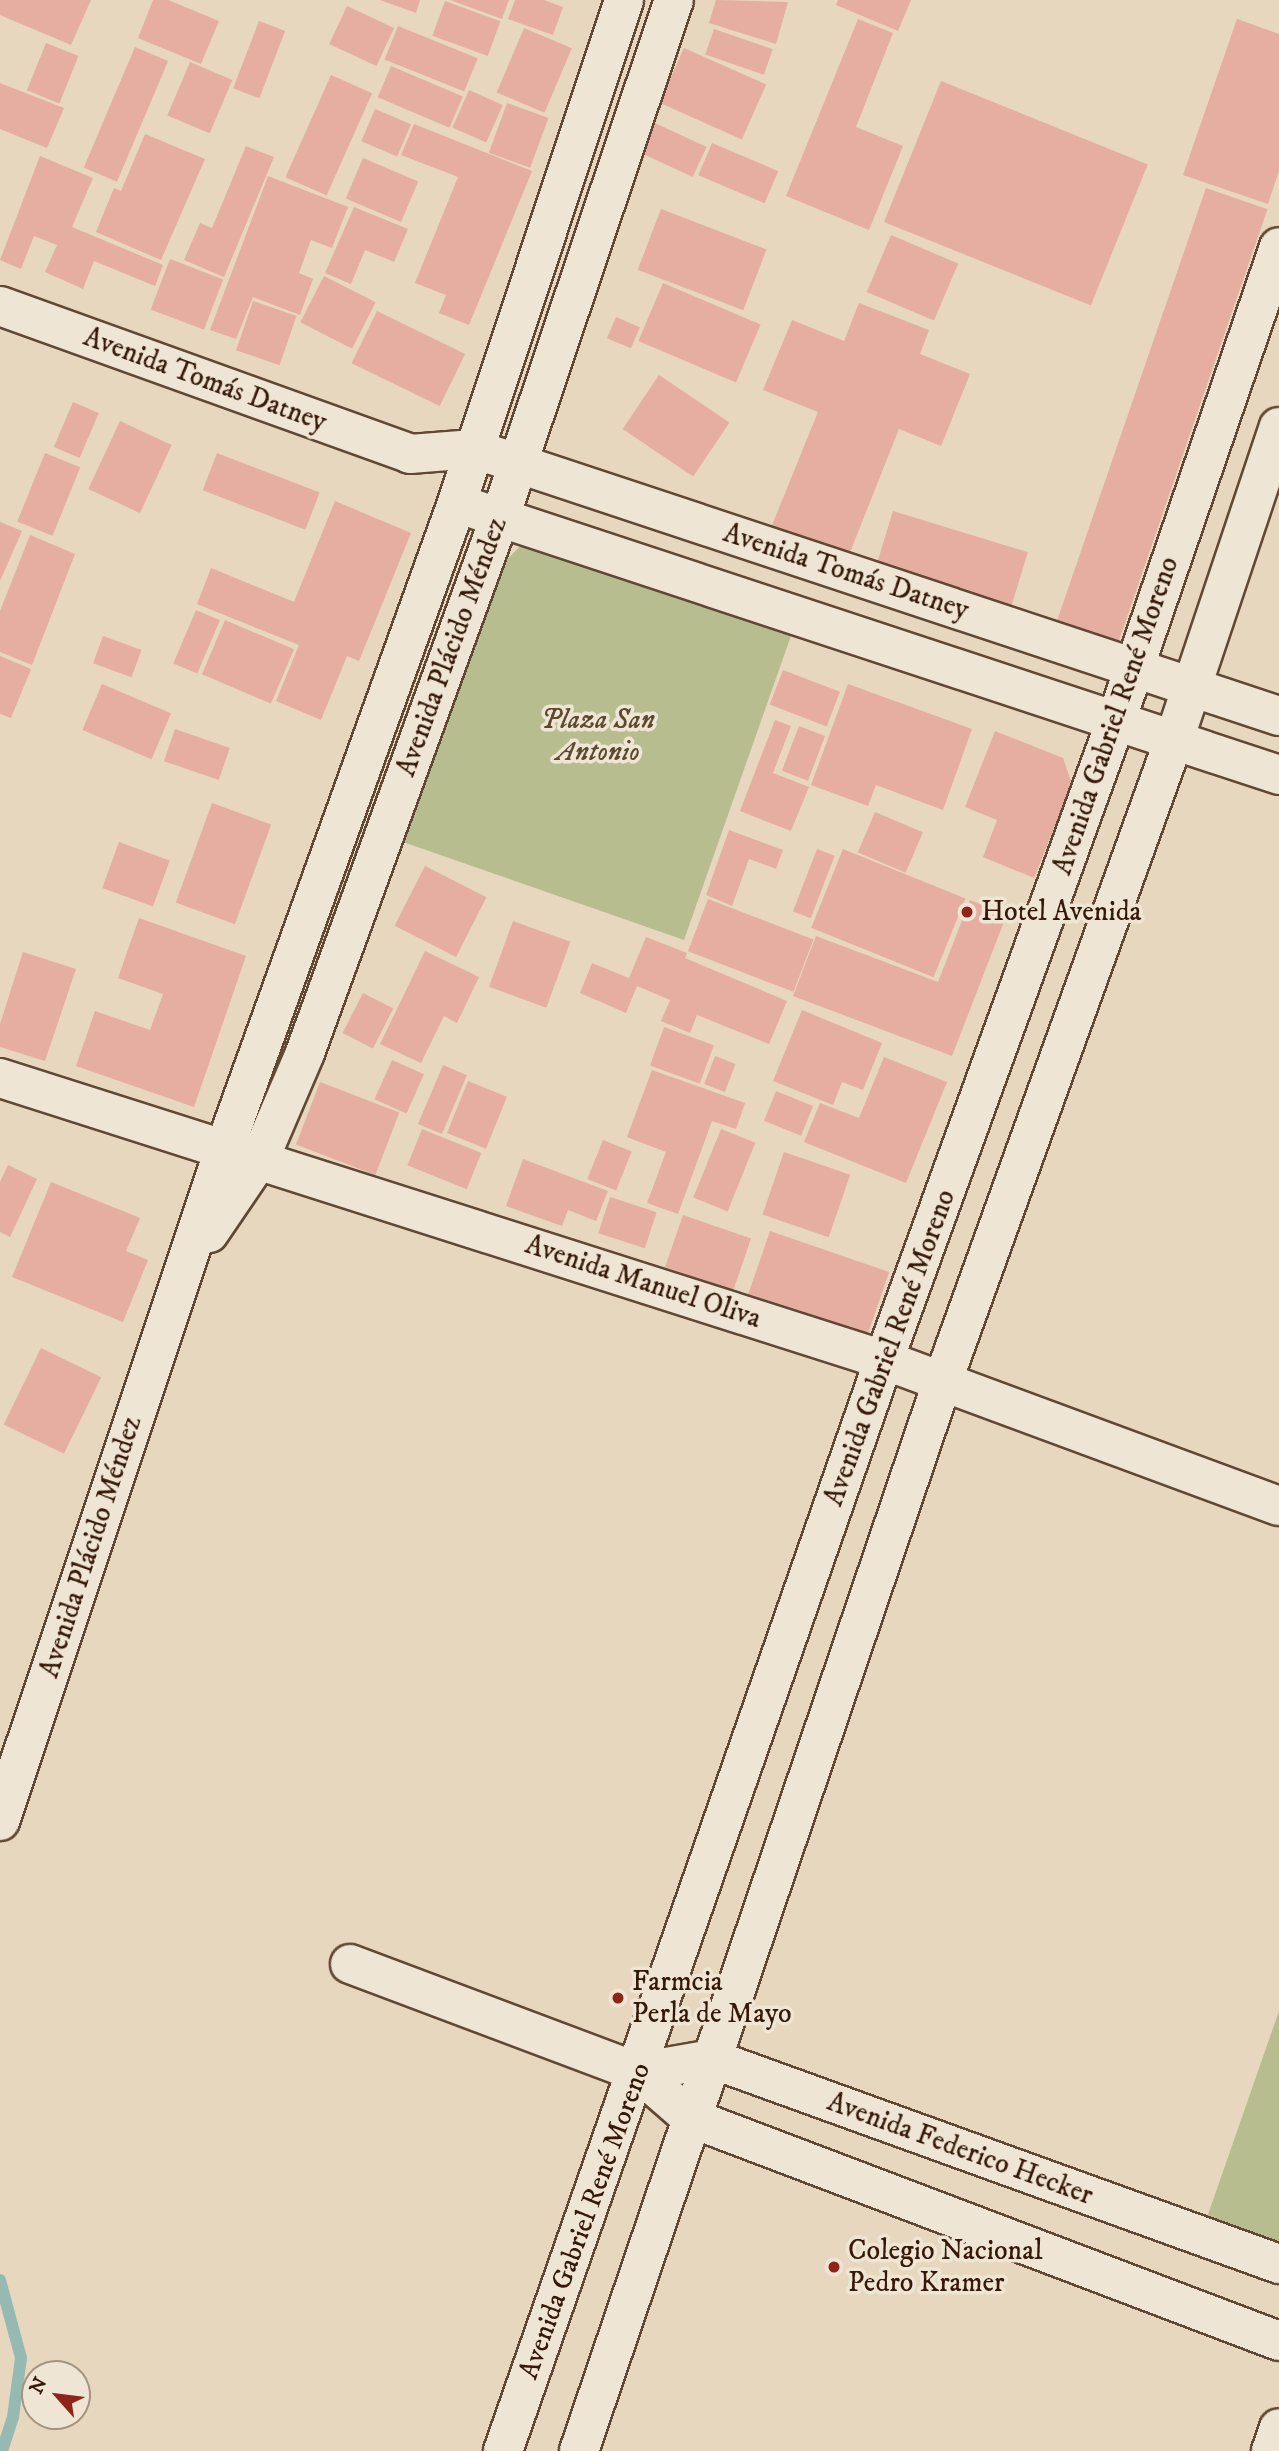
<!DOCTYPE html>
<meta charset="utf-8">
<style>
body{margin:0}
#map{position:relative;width:1279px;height:2451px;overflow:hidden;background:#e6d7be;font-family:"IM FELL DW Pica",serif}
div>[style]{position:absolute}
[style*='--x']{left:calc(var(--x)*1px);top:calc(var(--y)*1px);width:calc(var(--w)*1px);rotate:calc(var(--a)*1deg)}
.green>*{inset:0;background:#b8bd8f}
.stream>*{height:12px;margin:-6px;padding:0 6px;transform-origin:6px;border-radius:6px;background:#96bab2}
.building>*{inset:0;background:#e5aea1;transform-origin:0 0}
.roads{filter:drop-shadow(2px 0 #614834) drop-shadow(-2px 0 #614834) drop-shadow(0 2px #614834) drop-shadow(0 -2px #614834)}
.minor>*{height:38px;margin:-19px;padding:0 19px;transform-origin:19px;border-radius:19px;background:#efe5d5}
.dots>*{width:19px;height:19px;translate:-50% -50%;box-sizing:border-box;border:4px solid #efe5d5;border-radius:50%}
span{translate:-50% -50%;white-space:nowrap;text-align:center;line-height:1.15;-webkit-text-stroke:7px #efe5d5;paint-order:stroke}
.street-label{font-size:28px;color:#351806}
.park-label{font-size:28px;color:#5c4a2f;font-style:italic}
.poi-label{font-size:28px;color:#351806}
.left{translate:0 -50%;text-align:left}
.north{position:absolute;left:21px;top:2360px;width:70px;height:70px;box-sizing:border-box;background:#efe5d5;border:2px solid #a59382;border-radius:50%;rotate:298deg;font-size:19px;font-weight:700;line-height:28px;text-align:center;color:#351806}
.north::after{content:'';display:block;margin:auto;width:24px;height:32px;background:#8f2418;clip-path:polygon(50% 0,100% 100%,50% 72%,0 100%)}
</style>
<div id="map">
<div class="green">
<div style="clip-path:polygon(525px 541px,793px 630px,684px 940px,403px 842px,501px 566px)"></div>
<div style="clip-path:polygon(1279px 2011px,1279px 2252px,1204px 2226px)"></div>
</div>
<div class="stream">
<div style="--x:0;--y:2280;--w:81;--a:74.9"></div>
<div style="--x:21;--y:2358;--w:60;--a:97.7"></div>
<div style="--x:13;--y:2417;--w:36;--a:108"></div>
</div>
<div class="building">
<div style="clip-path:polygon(0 0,91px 0,71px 45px,0 15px)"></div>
<div style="clip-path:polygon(153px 0,168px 0,219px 21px,201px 64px,138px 38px)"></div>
<div style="clip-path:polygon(380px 0,420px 0,416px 13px)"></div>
<div style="clip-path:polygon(450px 0,509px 0,502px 19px)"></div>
<div style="clip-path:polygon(515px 0,544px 0,563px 7px,553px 35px,508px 19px)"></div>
<div style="clip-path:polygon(716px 0,788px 2px,776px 44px,709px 23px)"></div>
<div style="clip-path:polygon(838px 0,911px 0,898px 31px,836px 5px)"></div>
<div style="left:445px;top:1px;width:59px;height:37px;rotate:20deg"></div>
<div style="left:347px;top:6px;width:52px;height:42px;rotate:25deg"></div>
<div style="clip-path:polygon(858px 19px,893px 33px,856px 127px,903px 146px,869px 230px,786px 196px)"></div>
<div style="clip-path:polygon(1237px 19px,1279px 34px,1279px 171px,1268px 204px,1183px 175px)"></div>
<div style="left:259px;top:21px;width:28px;height:72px;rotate:21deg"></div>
<div style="left:398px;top:26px;width:86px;height:36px;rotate:22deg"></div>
<div style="left:524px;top:28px;width:52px;height:70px;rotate:23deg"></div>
<div style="left:714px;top:29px;width:62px;height:27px;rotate:19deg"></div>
<div style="left:46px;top:43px;width:35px;height:51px;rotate:22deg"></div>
<div style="left:135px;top:47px;width:36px;height:131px;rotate:23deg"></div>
<div style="left:684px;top:48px;width:90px;height:60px;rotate:24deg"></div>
<div style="left:190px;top:62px;width:46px;height:58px;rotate:23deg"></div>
<div style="left:391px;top:66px;width:78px;height:34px;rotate:23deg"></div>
<div style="left:331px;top:75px;width:45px;height:112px;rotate:24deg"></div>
<div style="left:941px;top:81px;width:223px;height:152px;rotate:22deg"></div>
<div style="clip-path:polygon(0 83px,64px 108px,47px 148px,0 129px)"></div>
<div style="left:469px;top:90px;width:37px;height:41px;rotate:24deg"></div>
<div style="left:507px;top:103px;width:44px;height:53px;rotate:20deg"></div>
<div style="left:375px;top:109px;width:39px;height:35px;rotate:23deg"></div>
<div style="left:655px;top:123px;width:57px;height:33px;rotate:25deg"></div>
<div style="clip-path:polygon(414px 124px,532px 171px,469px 325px,439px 313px,446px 295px,415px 283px,458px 177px,401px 155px)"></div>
<div style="clip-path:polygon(145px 134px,205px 159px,161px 260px,96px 232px,114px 188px,121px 191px)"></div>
<div style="left:712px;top:143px;width:72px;height:35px;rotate:23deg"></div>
<div style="clip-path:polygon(246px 146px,274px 157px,224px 277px,184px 260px,200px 223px,212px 228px)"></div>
<div style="clip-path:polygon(40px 156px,93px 178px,72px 227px,163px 265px,155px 286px,94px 261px,83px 289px,45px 272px,57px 245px,34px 236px,21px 269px,0 260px)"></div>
<div style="left:363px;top:158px;width:60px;height:44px;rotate:23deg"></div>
<div style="clip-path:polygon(268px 176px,348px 207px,332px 248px,311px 240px,299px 273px,313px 279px,300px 315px,253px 297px,236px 339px,210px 330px)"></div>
<div style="left:1206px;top:188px;width:65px;height:461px;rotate:19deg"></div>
<div style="clip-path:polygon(354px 207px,408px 229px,394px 262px,365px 250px,351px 284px,325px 273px)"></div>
<div style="left:661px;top:209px;width:113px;height:65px;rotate:21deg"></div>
<div style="left:891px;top:235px;width:73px;height:62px;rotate:23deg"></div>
<div style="left:170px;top:259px;width:57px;height:54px;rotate:21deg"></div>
<div style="left:324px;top:276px;width:58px;height:52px;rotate:27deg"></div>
<div style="left:663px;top:283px;width:106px;height:63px;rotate:23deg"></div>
<div style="left:253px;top:301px;width:46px;height:52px;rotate:19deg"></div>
<div style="clip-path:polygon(859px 303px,929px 330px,920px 354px,970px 374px,941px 446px,899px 429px,847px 560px,770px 530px,818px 412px,763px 390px,792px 320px,844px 341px)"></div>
<div style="left:377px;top:311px;width:98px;height:58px;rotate:26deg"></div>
<div style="left:616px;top:317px;width:26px;height:23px;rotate:23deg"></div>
<div style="left:659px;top:375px;width:85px;height:65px;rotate:34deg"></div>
<div style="left:73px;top:402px;width:28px;height:49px;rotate:23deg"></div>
<div style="left:120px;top:421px;width:57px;height:75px;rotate:25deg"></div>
<div style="left:45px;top:453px;width:38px;height:74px;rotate:22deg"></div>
<div style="left:217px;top:453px;width:110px;height:40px;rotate:21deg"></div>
<div style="clip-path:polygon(335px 501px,411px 533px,359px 661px,347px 656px,321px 720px,276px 701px,299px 645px,197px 604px,211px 568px,294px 602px)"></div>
<div style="left:893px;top:511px;width:141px;height:59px;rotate:17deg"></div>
<div style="clip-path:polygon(0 522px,22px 531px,0 581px)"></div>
<div style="clip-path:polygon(30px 535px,75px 554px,32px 665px,0 652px,0 611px)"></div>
<div style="left:196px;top:610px;width:26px;height:58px;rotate:23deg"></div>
<div style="left:225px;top:620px;width:75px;height:59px;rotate:23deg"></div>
<div style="left:103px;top:636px;width:41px;height:29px;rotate:20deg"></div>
<div style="clip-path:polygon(0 656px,31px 669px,11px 718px,0 714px)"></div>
<div style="left:783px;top:670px;width:61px;height:37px;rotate:21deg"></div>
<div style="left:102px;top:684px;width:75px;height:50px;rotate:23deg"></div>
<div style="clip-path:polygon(848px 684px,972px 729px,943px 810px,876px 785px,868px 806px,811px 785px)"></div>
<div style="clip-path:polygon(775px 720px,791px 726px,773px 773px,809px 787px,791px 831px,740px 811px)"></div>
<div style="left:799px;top:726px;width:28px;height:48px;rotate:21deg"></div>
<div style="left:175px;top:729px;width:58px;height:34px;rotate:19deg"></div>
<div style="clip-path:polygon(995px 731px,1063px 758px,1072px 784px,1034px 878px,983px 857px,997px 820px,965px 807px)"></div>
<div style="left:212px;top:803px;width:63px;height:106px;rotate:20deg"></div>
<div style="left:875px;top:812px;width:52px;height:44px;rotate:23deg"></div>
<div style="clip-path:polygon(729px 830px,783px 850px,776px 869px,749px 859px,732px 906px,706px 895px)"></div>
<div style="left:119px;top:842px;width:54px;height:49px;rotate:20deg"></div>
<div style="left:817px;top:849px;width:19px;height:67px;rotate:21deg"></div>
<div style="left:843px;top:849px;width:132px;height:85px;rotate:22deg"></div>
<div style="left:425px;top:866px;width:69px;height:67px;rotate:27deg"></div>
<div style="left:708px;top:899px;width:113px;height:56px;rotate:21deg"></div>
<div style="clip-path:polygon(970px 900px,1007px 914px,952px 1056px,793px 996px,816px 936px,938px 982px)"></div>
<div style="clip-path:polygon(139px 918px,246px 956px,194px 1107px,76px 1066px,95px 1011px,150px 1030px,163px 994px,118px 978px)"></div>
<div style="left:513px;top:921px;width:61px;height:70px;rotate:20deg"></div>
<div style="clip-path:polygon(646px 937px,687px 953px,685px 958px,787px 1001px,769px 1044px,697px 1015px,690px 1033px,661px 1021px,670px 1000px,637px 986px,626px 1013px,580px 993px,592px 963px,629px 978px)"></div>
<div style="clip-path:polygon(425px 951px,479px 977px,457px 1023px,444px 1016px,421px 1063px,380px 1044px)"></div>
<div style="clip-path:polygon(23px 952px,76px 969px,45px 1061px,0 1047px,0 1024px)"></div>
<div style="left:363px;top:993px;width:34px;height:45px;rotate:27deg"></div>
<div style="clip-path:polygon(802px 1010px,882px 1043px,863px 1090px,842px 1082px,833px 1105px,773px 1081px)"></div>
<div style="left:664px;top:1027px;width:53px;height:41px;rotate:20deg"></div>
<div style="left:715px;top:1056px;width:22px;height:30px;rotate:21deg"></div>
<div style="clip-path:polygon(884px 1057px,947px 1082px,906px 1183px,804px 1142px,820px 1103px,859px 1118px)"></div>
<div style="left:392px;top:1060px;width:35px;height:43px;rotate:24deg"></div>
<div style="left:443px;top:1065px;width:26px;height:64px;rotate:23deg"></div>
<div style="clip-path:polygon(652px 1070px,745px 1103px,736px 1129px,712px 1121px,678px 1214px,647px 1203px,666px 1152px,627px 1137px)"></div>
<div style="left:468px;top:1081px;width:42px;height:56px;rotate:22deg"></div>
<div style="left:320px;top:1082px;width:85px;height:67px;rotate:21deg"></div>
<div style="left:776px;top:1091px;width:40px;height:32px;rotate:22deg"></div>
<div style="left:422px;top:1129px;width:64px;height:39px;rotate:22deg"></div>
<div style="left:721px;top:1129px;width:37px;height:74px;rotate:22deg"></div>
<div style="left:603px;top:1140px;width:31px;height:42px;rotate:22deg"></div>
<div style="left:784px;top:1152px;width:70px;height:66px;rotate:19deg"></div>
<div style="clip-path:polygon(523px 1159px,608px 1191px,596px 1221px,568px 1210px,562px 1226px,506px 1206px)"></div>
<div style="clip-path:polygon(8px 1165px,37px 1179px,10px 1237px,0 1232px,0 1182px)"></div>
<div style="clip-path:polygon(51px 1182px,140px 1218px,126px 1251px,148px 1260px,123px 1322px,12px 1277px)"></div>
<div style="left:610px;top:1197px;width:49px;height:38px;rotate:18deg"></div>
<div style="left:683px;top:1215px;width:72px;height:55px;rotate:19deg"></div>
<div style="left:770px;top:1231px;width:126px;height:67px;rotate:19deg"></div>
<div style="left:41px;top:1348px;width:67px;height:85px;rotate:26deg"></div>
</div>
<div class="roads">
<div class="minor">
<div style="--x:0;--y:306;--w:436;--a:19.8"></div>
<div style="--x:410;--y:454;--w:64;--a:-4.5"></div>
<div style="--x:474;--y:449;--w:848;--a:18.35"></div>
<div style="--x:477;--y:510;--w:845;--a:18.28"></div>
<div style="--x:0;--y:1078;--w:928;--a:17.69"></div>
<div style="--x:884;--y:1360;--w:421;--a:20.3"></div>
<div style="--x:209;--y:1233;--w:91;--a:-55.8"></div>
<div style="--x:260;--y:1158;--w:114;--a:-66.8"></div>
<div style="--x:305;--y:1053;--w:570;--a:-70.01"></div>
<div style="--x:500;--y:517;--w:545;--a:-71.4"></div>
<div style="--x:0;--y:1821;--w:711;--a:-71.54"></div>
<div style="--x:225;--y:1147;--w:685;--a:-70.19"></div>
<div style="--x:457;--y:503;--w:530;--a:-71.63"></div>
<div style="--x:350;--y:1964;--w:308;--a:20.6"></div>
<div style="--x:1279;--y:2264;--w:603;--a:-160.12"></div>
<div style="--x:712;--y:2059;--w:75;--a:170"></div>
<div style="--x:638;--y:2072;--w:70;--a:41"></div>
<div style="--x:691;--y:2118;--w:629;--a:20.77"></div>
<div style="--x:503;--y:2451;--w:1156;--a:-70.75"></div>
<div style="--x:884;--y:1360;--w:680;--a:-70.05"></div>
<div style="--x:1116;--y:721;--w:501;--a:-71.02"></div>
<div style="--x:579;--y:2451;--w:1128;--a:-71.23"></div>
<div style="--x:942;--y:1383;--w:684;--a:-70.16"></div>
<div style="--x:1174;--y:740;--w:330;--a:-71.5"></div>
<div style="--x:1271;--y:2451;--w:24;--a:-71"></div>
</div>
</div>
<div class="dots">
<div style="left:967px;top:912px;background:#8f2418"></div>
<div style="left:618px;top:1998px;background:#8f2418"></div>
<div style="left:834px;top:2267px;background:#8f2418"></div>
</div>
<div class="street-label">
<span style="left:205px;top:380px;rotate:20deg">Avenida Tomás Datney</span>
<span style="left:846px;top:572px;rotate:18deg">Avenida Tomás Datney</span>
<span style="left:452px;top:647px;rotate:-70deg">Avenida Plácido Méndez</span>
<span style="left:1116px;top:716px;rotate:-71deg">Avenida Gabriel René Moreno</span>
<span style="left:643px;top:1282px;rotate:18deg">Avenida Manuel Oliva</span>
<span style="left:890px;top:1348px;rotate:-70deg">Avenida Gabriel René Moreno</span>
<span style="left:91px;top:1547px;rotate:-72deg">Avenida Plácido Méndez</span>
<span style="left:960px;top:2149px;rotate:20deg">Avenida Federico Hecker</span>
<span style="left:585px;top:2221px;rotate:-70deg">Avenida Gabriel René Moreno</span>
</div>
<div class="park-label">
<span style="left:598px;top:736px">Plaza San<br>Antonio</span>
</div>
<div class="poi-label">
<span class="left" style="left:981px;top:912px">Hotel Avenida</span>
<span class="left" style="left:632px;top:1998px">Farmcia<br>Perla de Mayo</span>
<span class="left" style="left:848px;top:2267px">Colegio Nacional<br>Pedro Kramer</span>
</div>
<div class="north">N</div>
</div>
